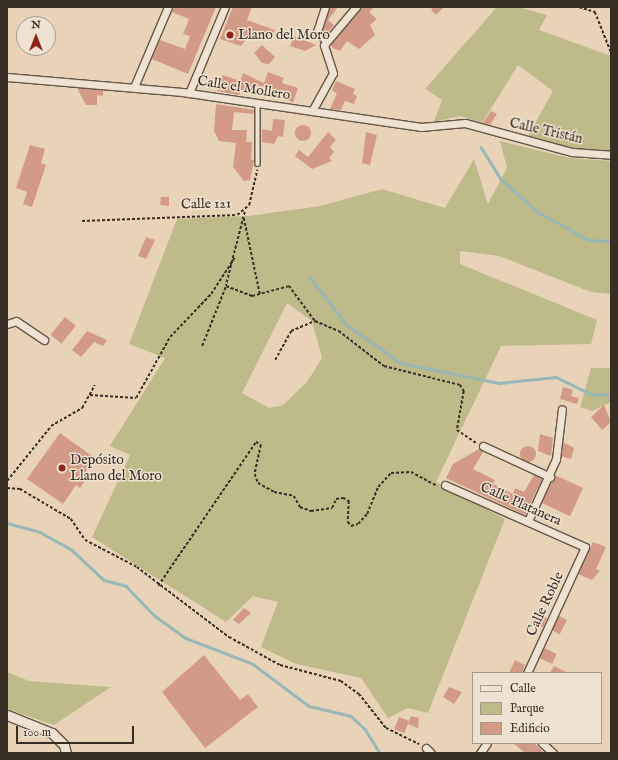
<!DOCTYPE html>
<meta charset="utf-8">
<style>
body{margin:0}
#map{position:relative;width:618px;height:760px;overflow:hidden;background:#e8d3b9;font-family:"IM FELL English",serif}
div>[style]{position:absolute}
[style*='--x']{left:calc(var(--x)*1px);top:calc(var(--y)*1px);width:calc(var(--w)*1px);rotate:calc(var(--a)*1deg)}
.green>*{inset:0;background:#beba8a}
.stream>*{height:2.5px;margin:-1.25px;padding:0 1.25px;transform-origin:1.25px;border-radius:1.25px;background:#98b7b5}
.building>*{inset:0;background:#d39b87;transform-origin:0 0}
.round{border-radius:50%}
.path>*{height:1.5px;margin-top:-0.75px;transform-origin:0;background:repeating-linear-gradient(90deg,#382d22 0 3px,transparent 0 5px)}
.roads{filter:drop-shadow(1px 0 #645648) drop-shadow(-1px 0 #645648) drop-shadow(0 1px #645648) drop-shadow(0 -1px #645648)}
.service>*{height:3.5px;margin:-1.75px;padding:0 1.75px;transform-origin:1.75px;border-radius:1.75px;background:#f0e2d2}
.minor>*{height:7px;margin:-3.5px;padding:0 3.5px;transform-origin:3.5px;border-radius:3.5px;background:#f0e2d2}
.secondary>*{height:9px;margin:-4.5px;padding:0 4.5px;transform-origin:4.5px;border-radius:4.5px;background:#f0e2d2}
.dots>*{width:11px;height:11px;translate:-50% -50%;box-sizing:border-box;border:2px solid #f0e2d2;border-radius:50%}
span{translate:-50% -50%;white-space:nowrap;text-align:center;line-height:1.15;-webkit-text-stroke:3px #f0e2d2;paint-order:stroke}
.poi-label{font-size:14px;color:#382d22}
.left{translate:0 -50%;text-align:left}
.street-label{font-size:14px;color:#382d22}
.frame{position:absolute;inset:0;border:8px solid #382d22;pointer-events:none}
.legend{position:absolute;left:472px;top:672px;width:130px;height:72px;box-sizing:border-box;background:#f0e2d2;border:1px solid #a69a8c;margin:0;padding:5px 7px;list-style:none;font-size:12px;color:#382d22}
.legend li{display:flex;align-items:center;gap:8px;height:20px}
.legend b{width:20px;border:1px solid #a69a8c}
.north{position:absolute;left:16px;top:16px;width:40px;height:40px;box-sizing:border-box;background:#f0e2d2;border:1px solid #a69a8c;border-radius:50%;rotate:0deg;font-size:11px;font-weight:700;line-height:16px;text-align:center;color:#382d22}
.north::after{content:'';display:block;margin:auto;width:14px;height:18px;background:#8f2418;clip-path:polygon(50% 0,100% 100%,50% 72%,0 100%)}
.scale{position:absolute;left:16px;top:726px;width:118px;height:18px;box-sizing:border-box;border:2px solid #382d22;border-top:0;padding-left:5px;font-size:12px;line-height:14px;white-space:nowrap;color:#382d22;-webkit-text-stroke:3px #f0e2d2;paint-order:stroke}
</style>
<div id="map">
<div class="green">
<div style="clip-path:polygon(497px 7px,518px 7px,547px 15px,539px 30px,611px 56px,611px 152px,576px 149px,527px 138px,553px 91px,518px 65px,482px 123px,460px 116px,434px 122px,442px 100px,425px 89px)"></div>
<div style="clip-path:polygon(evenodd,500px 141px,569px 158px,611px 161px,611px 294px,591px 292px,499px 256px,460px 251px,460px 264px,597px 320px,591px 344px,501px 346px,436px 482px,505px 519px,428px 713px,408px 708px,388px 718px,361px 678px,296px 664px,261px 647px,278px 602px,253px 596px,226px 622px,92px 537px,130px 455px,110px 446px,165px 358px,129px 344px,177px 219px,248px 216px,320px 206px,382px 189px,445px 208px,474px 159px,488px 204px,507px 168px,500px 141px,287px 303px,312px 321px,322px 358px,307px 382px,283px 405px,269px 408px,242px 393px,287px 303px)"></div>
<div style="clip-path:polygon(591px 368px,611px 368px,611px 402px,592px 411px,580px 407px)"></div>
<div style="clip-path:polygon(7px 672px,29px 681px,111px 687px,54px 725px,7px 709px)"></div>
</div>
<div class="stream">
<div style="--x:481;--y:147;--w:38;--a:58"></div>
<div style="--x:501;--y:179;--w:50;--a:41.7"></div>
<div style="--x:538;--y:212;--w:58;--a:28.8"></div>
<div style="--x:589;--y:240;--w:22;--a:3"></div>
<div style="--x:310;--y:277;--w:59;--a:52.5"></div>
<div style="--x:346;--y:324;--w:67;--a:35.3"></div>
<div style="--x:401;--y:363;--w:100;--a:11.5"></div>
<div style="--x:499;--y:383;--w:57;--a:-6"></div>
<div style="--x:556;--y:377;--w:41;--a:25.9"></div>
<div style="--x:593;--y:395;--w:18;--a:-3"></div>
<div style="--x:7;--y:523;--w:34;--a:15"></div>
<div style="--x:40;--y:532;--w:37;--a:29"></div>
<div style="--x:72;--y:550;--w:44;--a:43.2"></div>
<div style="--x:104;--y:580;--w:23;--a:15"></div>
<div style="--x:126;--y:586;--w:40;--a:46"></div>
<div style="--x:154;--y:615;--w:39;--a:36"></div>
<div style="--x:186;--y:638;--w:72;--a:21.2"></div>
<div style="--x:253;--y:664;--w:70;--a:36.9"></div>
<div style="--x:309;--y:706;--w:43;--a:13.4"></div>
<div style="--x:351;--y:716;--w:19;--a:43"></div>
<div style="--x:365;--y:729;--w:28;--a:58"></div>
</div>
<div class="building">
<div style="clip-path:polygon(174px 7px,216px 7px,188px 74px,152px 59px,160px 40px,185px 49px,190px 36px,183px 34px,189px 19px,172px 12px)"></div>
<div style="clip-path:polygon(233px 7px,252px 7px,247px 20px,275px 30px,272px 38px,244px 27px,251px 34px,241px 46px,220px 39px)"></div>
<div style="clip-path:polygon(330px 7px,338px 7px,328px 20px,334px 25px,327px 34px,323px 30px)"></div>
<div style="clip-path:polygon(361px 7px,374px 7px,369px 12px,377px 19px,370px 25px,375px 35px,359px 49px,347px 41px,340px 51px,333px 48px,331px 45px)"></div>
<div style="clip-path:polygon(434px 7px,444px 7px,436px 15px,431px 10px)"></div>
<div style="clip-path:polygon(294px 36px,316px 45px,305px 51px,290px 46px)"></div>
<div style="clip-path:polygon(262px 45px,275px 57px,269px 64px,262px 63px,254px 53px)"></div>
<div style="clip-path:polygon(268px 72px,284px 78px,282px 83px,298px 88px,293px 103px,268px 87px,254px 85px,248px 92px,242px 90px,239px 95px,217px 91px,223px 75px,240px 81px,243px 73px,264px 83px)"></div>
<div style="clip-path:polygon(336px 81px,355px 89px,353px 94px,357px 96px,354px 104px,345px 101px,341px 110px,330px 109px,337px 93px,332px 91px)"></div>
<div style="clip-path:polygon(77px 88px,103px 90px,103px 96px,97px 95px,97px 105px,86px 105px)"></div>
<div style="clip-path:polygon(216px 104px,254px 110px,253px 114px,234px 112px,232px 130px,247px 130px,246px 142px,252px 142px,251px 160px,254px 160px,250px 180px,244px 181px,233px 167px,236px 143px,219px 141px,214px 131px)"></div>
<div style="clip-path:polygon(491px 111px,497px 114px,490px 125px,483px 123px)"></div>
<div style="clip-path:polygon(273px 119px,285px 120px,283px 137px,278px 136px,274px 144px,262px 142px,262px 129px,272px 131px)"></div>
<div class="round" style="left:295px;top:125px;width:16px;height:16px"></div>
<div style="clip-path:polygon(328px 132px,336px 140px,330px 147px,334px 152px,329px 158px,332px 161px,312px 169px,295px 156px,299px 150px,308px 157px)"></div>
<div style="clip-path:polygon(366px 132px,377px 135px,370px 165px,362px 163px)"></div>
<div style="clip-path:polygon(30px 145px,45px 149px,41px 163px,46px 165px,32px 207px,23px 204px,27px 192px,16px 188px)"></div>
<div style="clip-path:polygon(161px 197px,169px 197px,169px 206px,160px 205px)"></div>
<div style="clip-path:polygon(146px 237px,155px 240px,146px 259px,138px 256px)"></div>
<div style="left:65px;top:317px;width:14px;height:23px;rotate:39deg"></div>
<div style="clip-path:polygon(87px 331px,107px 340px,103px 346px,94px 342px,81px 357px,72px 350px)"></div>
<div style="clip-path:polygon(563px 387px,573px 390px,571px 396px,579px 398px,577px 404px,560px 399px)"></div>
<div style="clip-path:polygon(604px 405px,611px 422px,602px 430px,591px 417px)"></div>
<div style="clip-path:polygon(60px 433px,95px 458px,81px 478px,85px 481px,80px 488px,76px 485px,63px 504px,27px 479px)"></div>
<div style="clip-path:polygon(540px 434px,553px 438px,551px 456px,538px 451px)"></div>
<div style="clip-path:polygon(563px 442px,574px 448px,571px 459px,561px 456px)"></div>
<div class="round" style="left:520px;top:446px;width:16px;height:16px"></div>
<div style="clip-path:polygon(479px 449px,483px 452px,473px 469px,495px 480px,493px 484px,513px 494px,515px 488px,524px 492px,534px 475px,542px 479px,525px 515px,446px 478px,453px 464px)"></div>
<div style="left:555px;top:475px;width:31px;height:31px;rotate:25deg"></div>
<div style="clip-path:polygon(593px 542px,606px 547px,596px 569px,600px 571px,592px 580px,578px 574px)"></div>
<div style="clip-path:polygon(244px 608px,251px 613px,239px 624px,233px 620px)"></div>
<div style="clip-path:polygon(536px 613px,547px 618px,543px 627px,531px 624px)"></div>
<div style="left:559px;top:616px;width:9px;height:16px;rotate:27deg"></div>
<div style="left:544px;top:648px;width:14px;height:11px;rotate:25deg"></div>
<div style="clip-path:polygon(204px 655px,240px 700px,248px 694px,258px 707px,205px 748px,162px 692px)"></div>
<div style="clip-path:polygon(515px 660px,525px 665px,522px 673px,509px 673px)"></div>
<div style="clip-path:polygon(554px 666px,568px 673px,550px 673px)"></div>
<div style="clip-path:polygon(449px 687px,462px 692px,454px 704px,443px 697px)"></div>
<div style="clip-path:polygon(411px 716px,419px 718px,418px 728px,408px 724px)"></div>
<div style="left:399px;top:717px;width:11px;height:13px;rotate:22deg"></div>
<div style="clip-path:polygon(513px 743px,534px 743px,544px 753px,525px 753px)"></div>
</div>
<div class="path">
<div style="--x:579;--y:7;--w:17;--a:17"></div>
<div style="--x:595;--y:12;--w:43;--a:68.2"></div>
<div style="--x:245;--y:212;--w:76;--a:104.4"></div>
<div style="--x:226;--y:286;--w:28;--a:21"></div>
<div style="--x:252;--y:296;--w:38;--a:-15"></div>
<div style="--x:289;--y:286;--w:44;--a:53.4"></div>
<div style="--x:244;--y:218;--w:78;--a:78.1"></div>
<div style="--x:82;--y:221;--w:155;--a:-2.2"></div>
<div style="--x:237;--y:215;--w:16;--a:-40"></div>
<div style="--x:249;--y:205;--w:36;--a:-77"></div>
<div style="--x:202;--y:346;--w:65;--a:-68.2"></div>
<div style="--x:275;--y:360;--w:33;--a:-61"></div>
<div style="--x:291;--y:331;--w:26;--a:-23"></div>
<div style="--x:315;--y:321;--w:26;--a:23"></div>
<div style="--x:339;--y:331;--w:57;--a:37.9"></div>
<div style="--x:384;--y:366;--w:78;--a:14"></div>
<div style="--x:460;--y:385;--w:7;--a:56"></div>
<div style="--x:464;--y:391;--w:40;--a:100"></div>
<div style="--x:457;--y:430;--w:23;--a:34"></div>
<div style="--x:90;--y:395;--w:46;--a:3.7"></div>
<div style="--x:136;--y:398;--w:70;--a:-60.9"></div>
<div style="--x:170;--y:337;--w:59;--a:-46.4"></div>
<div style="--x:211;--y:294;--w:44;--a:-57"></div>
<div style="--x:7;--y:481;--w:70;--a:-51.3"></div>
<div style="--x:51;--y:426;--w:36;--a:-30"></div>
<div style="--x:82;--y:408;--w:26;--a:-61"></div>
<div style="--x:7;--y:488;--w:13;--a:4"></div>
<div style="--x:20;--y:489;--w:59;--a:30.5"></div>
<div style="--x:71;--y:519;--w:25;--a:56"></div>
<div style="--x:85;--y:540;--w:59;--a:27.4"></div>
<div style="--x:137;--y:567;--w:116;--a:37.3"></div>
<div style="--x:229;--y:637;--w:58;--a:28.8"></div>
<div style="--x:280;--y:665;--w:63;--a:14.7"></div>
<div style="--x:341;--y:681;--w:22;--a:36"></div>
<div style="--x:359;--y:694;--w:43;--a:51.5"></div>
<div style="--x:386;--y:728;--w:37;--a:26"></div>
<div style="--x:158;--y:586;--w:174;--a:-55.8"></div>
<div style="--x:256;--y:442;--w:6;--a:31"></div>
<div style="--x:261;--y:445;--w:30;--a:102"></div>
<div style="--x:255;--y:474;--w:9;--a:72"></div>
<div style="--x:258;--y:483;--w:18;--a:29"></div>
<div style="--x:274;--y:492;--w:20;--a:11"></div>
<div style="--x:294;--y:496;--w:13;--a:61"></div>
<div style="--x:300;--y:507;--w:12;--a:20"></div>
<div style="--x:311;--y:511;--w:21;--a:-8"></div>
<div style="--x:332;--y:508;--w:10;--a:-66"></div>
<div style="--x:336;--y:499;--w:7;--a:-8"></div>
<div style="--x:343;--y:498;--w:7;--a:27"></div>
<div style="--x:349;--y:501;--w:21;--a:93"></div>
<div style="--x:348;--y:522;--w:5;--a:53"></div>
<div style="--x:351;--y:526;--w:7;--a:-16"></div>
<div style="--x:358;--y:524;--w:13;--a:-48"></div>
<div style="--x:367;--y:514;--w:29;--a:-68"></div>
<div style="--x:378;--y:487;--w:19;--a:-47"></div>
<div style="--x:391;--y:473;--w:20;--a:-3"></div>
<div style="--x:411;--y:472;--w:30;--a:28"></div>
</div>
<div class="roads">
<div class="service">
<div style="--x:258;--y:105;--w:59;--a:90"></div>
</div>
<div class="minor">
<div style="--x:325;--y:7;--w:25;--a:108"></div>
<div style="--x:317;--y:31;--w:13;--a:48"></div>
<div style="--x:7;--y:77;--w:176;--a:4.9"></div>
<div style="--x:182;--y:92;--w:242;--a:8.3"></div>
<div style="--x:421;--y:127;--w:44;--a:-5.2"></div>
<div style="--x:465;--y:123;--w:111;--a:15.2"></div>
<div style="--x:572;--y:152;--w:39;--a:4"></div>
<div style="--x:134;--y:87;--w:87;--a:-67"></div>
<div style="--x:189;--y:93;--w:93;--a:-67.3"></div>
<div style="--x:312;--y:111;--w:43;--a:-61.1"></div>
<div style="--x:333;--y:73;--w:29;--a:-108"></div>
<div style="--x:324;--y:45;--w:50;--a:-49.9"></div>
<div style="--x:7;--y:324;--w:9;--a:-18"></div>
<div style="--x:16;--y:321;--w:34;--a:34"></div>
<div style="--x:483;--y:446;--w:74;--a:24.8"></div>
<div style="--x:445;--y:485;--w:153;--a:23.9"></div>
<div style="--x:585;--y:547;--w:139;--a:114.7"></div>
<div style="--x:528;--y:521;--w:68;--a:-65.7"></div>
<div style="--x:556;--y:459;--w:50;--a:-83.2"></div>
<div style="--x:542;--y:743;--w:15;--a:42"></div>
<div style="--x:426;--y:748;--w:7;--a:45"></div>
<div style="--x:480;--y:753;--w:12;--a:-55"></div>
</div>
<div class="secondary">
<div style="--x:7;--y:715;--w:48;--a:21.8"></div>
<div style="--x:52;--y:733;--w:17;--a:45"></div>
<div style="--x:64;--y:745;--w:8;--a:76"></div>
</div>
</div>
<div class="dots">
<div style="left:230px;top:35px;background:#8f2418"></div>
<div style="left:62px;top:468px;background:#8f2418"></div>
</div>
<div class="poi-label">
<span class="left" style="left:238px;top:35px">Llano del Moro</span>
<span class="left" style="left:70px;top:468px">Depósito<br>Llano del Moro</span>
</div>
<div class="street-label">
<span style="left:244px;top:88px;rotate:9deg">Calle el Mollero</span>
<span style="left:546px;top:131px;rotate:13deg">Calle Tristán</span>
<span style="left:206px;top:204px;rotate:-1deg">Calle 121</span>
<span style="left:521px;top:504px;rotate:24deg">Calle Platanera</span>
<span style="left:545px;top:604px;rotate:-65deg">Calle Roble</span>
</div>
<div class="frame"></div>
<ul class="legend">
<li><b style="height:5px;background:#f0e2d2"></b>Calle</li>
<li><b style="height:11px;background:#beba8a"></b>Parque</li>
<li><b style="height:11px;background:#d39b87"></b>Edificio</li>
</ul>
<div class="north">N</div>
<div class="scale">100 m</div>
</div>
